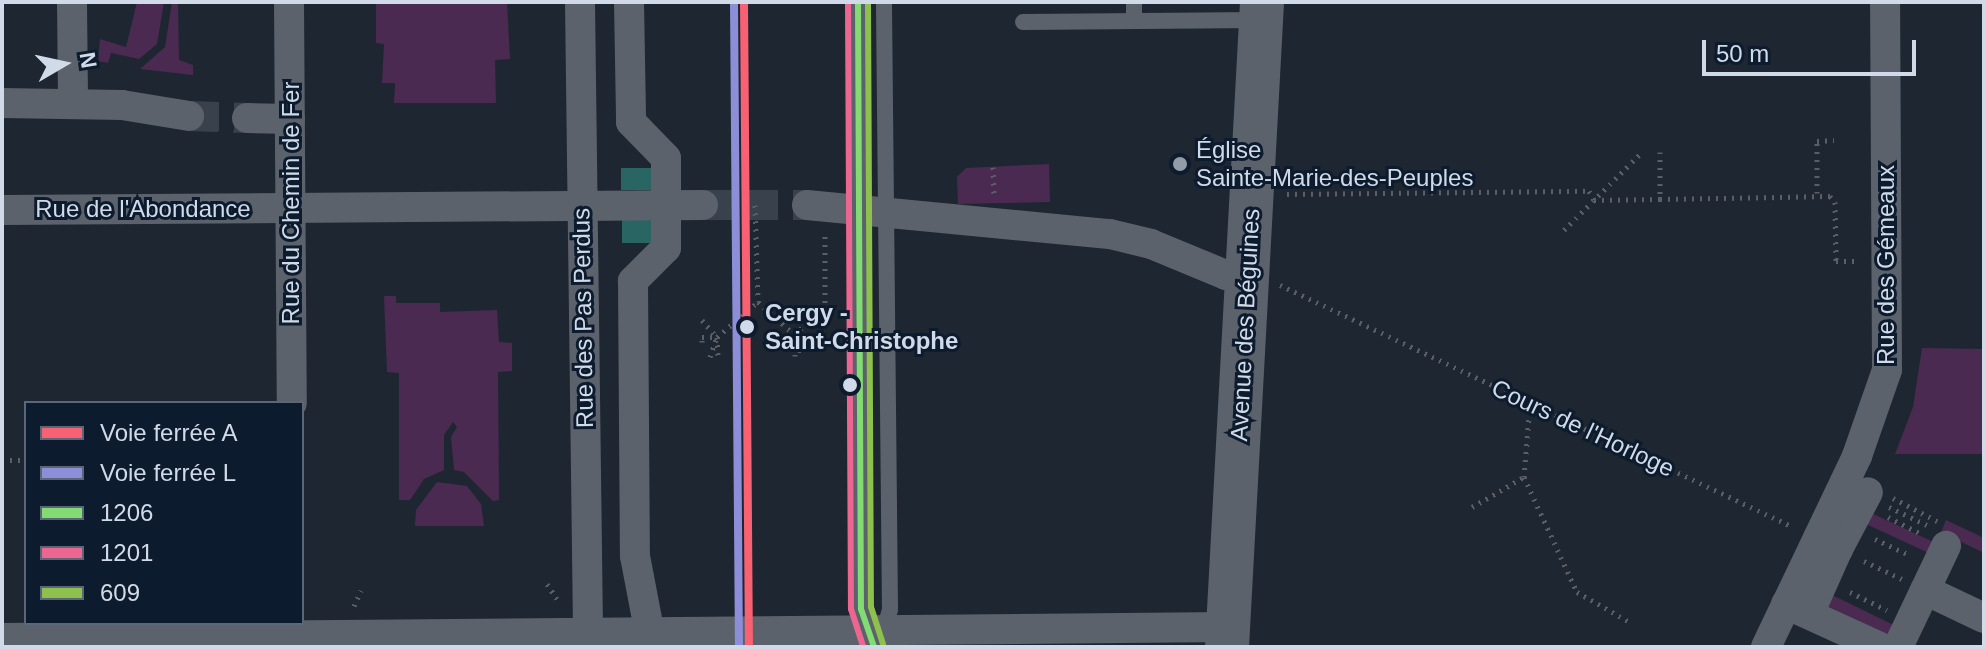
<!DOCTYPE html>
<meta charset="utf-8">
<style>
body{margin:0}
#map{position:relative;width:1986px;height:649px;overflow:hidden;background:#1e2631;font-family:Arial,sans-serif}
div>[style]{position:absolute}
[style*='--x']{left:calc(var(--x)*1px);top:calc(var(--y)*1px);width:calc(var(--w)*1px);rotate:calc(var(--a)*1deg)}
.green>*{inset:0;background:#4a2a50;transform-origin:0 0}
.water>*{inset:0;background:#286563;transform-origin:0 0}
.street-tunnel>*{height:30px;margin-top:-15px;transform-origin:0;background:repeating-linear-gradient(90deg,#39414c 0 30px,transparent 0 45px)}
.path>*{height:5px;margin-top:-2.5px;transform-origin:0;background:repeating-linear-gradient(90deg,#5a5f67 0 2px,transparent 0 8px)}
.lane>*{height:16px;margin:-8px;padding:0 8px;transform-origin:8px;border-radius:8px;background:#5c626b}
.street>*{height:30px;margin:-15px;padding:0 15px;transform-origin:15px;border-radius:15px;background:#5c626b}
.secondary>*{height:44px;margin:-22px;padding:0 22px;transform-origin:22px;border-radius:22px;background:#5c626b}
.bus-1>*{height:6px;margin:-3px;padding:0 3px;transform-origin:3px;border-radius:3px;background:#82dc73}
.bus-2>*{height:6px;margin:-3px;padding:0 3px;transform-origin:3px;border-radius:3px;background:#ed6691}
.bus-3>*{height:6px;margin:-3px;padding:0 3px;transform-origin:3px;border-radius:3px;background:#8dc04c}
.rail-1>*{height:8px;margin:-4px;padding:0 4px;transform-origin:4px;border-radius:4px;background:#f86171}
.rail-2>*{height:8px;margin:-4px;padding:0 4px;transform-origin:4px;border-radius:4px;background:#8c8ed8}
.dots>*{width:22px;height:22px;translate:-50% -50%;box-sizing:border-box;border:4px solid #0d1b2e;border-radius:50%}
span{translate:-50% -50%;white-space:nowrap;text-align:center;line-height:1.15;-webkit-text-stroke:6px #0d1b2e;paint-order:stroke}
.poi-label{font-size:24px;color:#d1dae8}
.left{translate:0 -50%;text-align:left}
.street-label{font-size:24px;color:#d1dae8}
.stop-label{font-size:24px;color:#d1dae8;font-weight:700}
.frame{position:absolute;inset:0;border:4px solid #d1dae8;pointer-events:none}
.legend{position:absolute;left:24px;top:401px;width:280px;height:224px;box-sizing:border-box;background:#0d1b2e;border:2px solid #5b6778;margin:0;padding:10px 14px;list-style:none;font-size:24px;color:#d1dae8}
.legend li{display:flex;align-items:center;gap:16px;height:40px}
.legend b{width:40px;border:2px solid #5b6778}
.north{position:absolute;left:24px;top:24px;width:80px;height:80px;-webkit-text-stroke:6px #0d1b2e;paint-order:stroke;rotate:81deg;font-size:22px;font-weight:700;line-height:32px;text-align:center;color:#d1dae8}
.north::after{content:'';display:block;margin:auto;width:28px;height:36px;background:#d1dae8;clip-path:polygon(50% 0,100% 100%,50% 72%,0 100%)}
.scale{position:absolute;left:1702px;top:40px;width:214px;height:36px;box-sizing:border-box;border:4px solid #d1dae8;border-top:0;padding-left:10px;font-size:24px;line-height:28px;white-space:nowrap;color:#d1dae8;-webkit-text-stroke:6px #0d1b2e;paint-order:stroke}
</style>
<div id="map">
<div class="green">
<div style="clip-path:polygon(137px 2px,164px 2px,157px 44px,139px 59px,111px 53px,108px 63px,98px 61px,100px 39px,126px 47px)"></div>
<div style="clip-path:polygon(172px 2px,178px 2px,179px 60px,193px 65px,193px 75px,140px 69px,165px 47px)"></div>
<div style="clip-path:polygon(376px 2px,507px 2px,510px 59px,495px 60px,496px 103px,394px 103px,395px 83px,382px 83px,384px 44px,376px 43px)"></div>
<div style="clip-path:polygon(1049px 164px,1050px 202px,958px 204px,957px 177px,966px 168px)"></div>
<div style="clip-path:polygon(384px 296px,396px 296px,396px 303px,440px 303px,440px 312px,497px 310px,499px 342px,512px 343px,512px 371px,498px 372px,499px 500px,493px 501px,464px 472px,454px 470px,451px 437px,457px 427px,453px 422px,444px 435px,444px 470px,424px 479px,410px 500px,399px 500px,399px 373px,387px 372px)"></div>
<div style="clip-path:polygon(1922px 348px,1984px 349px,1984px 454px,1895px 454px,1913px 407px)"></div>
<div style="clip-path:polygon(437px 482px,467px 486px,481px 504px,484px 526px,415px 526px,416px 510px)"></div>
<div style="left:1869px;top:512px;width:73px;height:12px;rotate:25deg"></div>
<div style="clip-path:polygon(1946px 520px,1984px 538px,1984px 553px,1941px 532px)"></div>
<div style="left:1830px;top:594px;width:72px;height:12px;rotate:26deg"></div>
</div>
<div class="water">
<div style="left:656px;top:168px;width:22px;height:35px;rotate:90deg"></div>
<div style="left:657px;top:220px;width:23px;height:35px;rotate:90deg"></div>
</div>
<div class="street-tunnel">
<div style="--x:189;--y:116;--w:58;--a:2"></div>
<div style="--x:703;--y:205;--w:104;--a:0"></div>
</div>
<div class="path">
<div style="--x:1660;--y:152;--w:47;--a:90"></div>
<div style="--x:1660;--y:199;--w:170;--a:-1"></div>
<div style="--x:1830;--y:196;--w:8;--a:50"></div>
<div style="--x:1835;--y:202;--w:59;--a:89"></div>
<div style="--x:1836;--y:261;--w:23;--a:0"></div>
<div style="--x:993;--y:167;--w:28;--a:88"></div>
<div style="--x:1817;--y:193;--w:52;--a:-90"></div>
<div style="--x:1817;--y:141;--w:17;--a:-3"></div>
<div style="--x:1287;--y:194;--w:302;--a:-0.6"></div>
<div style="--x:1589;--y:191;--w:10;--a:61"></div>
<div style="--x:1594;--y:200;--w:66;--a:-0.9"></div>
<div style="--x:755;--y:205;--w:97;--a:88.2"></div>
<div style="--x:758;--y:302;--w:50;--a:41.7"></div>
<div style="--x:795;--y:335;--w:22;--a:72"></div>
<div style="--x:1564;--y:230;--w:110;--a:-45"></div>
<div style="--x:1280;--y:285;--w:565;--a:25.25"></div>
<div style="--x:702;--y:320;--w:23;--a:49"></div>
<div style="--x:717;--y:337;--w:20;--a:87"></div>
<div style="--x:816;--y:333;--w:6;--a:9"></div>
<div style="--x:822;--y:334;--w:24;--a:-83"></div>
<div style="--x:825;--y:310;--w:77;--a:-90"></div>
<div style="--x:795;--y:335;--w:16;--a:0"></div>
<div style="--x:811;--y:335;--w:11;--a:85"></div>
<div style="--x:702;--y:342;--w:5;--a:-90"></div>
<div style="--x:702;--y:337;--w:14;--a:0"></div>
<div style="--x:795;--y:356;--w:21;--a:-90"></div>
<div style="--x:795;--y:335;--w:22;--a:-47"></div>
<div style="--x:710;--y:357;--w:21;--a:-71"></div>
<div style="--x:717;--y:337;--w:54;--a:-40.5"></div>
<div style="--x:1530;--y:404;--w:73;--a:94.7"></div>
<div style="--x:1524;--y:477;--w:127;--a:65.3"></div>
<div style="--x:1577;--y:592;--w:59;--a:29.6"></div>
<div style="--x:2;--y:460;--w:24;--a:0"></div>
<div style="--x:1893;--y:498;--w:50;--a:27.6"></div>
<div style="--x:1472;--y:507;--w:60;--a:-30"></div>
<div style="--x:1889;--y:507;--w:42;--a:25.3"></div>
<div style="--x:1888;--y:517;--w:38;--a:27"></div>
<div style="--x:1875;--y:539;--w:38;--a:25"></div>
<div style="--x:1864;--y:561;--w:42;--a:25.3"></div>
<div style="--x:547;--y:584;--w:18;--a:56"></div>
<div style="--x:1850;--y:592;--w:41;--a:25.9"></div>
<div style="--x:354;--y:606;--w:17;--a:-66"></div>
</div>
<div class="lane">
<div style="--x:858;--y:2;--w:607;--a:89.72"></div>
<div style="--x:861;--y:609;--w:40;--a:71.1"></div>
<div style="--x:1134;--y:21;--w:19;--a:-90"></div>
<div style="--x:1023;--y:22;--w:236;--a:-0.5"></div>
<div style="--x:883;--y:634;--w:26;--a:-74"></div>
<div style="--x:890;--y:609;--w:607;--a:-90.57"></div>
</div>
<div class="street">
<div style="--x:72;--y:2;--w:101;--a:89.4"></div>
<div style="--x:289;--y:2;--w:401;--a:89.6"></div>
<div style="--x:580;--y:2;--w:631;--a:89.27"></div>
<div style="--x:629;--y:2;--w:120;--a:89"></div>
<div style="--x:631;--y:122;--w:50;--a:45.8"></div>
<div style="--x:666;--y:158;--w:90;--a:90"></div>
<div style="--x:666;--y:248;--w:47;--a:135"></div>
<div style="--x:633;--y:281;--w:275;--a:89.6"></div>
<div style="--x:635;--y:556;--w:64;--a:79.2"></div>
<div style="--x:2;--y:103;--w:120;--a:1"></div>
<div style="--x:122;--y:105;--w:68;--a:9.3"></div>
<div style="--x:247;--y:118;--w:43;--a:1.3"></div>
<div style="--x:807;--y:205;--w:304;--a:5.5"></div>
<div style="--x:1110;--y:234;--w:42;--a:13.7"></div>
<div style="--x:1151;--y:244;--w:81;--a:22.5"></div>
<div style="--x:1226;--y:275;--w:21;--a:3"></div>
<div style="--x:2;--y:210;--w:701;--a:-0.41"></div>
<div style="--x:1818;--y:538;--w:23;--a:29"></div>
<div style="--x:1838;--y:549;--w:64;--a:-62.2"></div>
<div style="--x:1925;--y:590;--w:65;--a:25.4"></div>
<div style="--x:1786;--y:604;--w:103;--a:24.6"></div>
<div style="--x:1809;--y:614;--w:71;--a:-66"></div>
<div style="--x:2;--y:638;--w:1227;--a:-0.51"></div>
<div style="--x:1766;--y:647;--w:212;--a:-64.5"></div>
<div style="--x:1857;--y:456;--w:91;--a:-70.8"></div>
<div style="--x:1887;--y:370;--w:368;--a:-90.3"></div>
<div style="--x:1898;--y:647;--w:112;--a:-64.6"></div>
</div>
<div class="secondary">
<div style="--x:1227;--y:647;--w:646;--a:-86.89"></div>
</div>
<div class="bus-1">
<div style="--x:858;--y:2;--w:607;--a:89.72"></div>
<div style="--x:861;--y:609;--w:40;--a:71.1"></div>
</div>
<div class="bus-2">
<div style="--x:848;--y:2;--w:607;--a:89.72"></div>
<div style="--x:851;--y:609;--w:40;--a:72"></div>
</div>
<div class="bus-3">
<div style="--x:868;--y:2;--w:605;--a:89.72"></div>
<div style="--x:871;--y:607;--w:39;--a:72"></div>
</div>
<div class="rail-1">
<div style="--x:744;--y:2;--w:645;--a:89.56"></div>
</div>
<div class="rail-2">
<div style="--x:734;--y:2;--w:645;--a:89.56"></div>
</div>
<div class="dots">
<div style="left:1180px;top:164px;background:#929ba8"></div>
<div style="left:747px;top:327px;background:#d1dae8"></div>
<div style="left:850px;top:385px;background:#d1dae8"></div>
</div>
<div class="poi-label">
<span class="left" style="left:1196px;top:164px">Église<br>Sainte-Marie-des-Peuples</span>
</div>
<div class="street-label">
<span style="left:291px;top:203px;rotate:-90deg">Rue du Chemin de Fer</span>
<span style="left:143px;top:209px">Rue de l'Abondance</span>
<span style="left:1886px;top:265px;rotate:-90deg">Rue des Gémeaux</span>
<span style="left:583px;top:318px;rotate:-91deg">Rue des Pas Perdus</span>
<span style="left:1245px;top:325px;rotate:-87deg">Avenue des Béguines</span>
<span style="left:1583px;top:428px;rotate:25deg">Cours de l'Horloge</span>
</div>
<div class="stop-label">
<span class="left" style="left:765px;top:327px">Cergy -<br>Saint-Christophe</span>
</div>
<div class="frame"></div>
<ul class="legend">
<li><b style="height:10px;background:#f86171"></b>Voie ferrée A</li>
<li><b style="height:10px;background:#8c8ed8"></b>Voie ferrée L</li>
<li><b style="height:10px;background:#82dc73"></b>1206</li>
<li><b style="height:10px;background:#ed6691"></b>1201</li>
<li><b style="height:10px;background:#8dc04c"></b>609</li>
</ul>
<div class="north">N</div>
<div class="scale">50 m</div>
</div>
